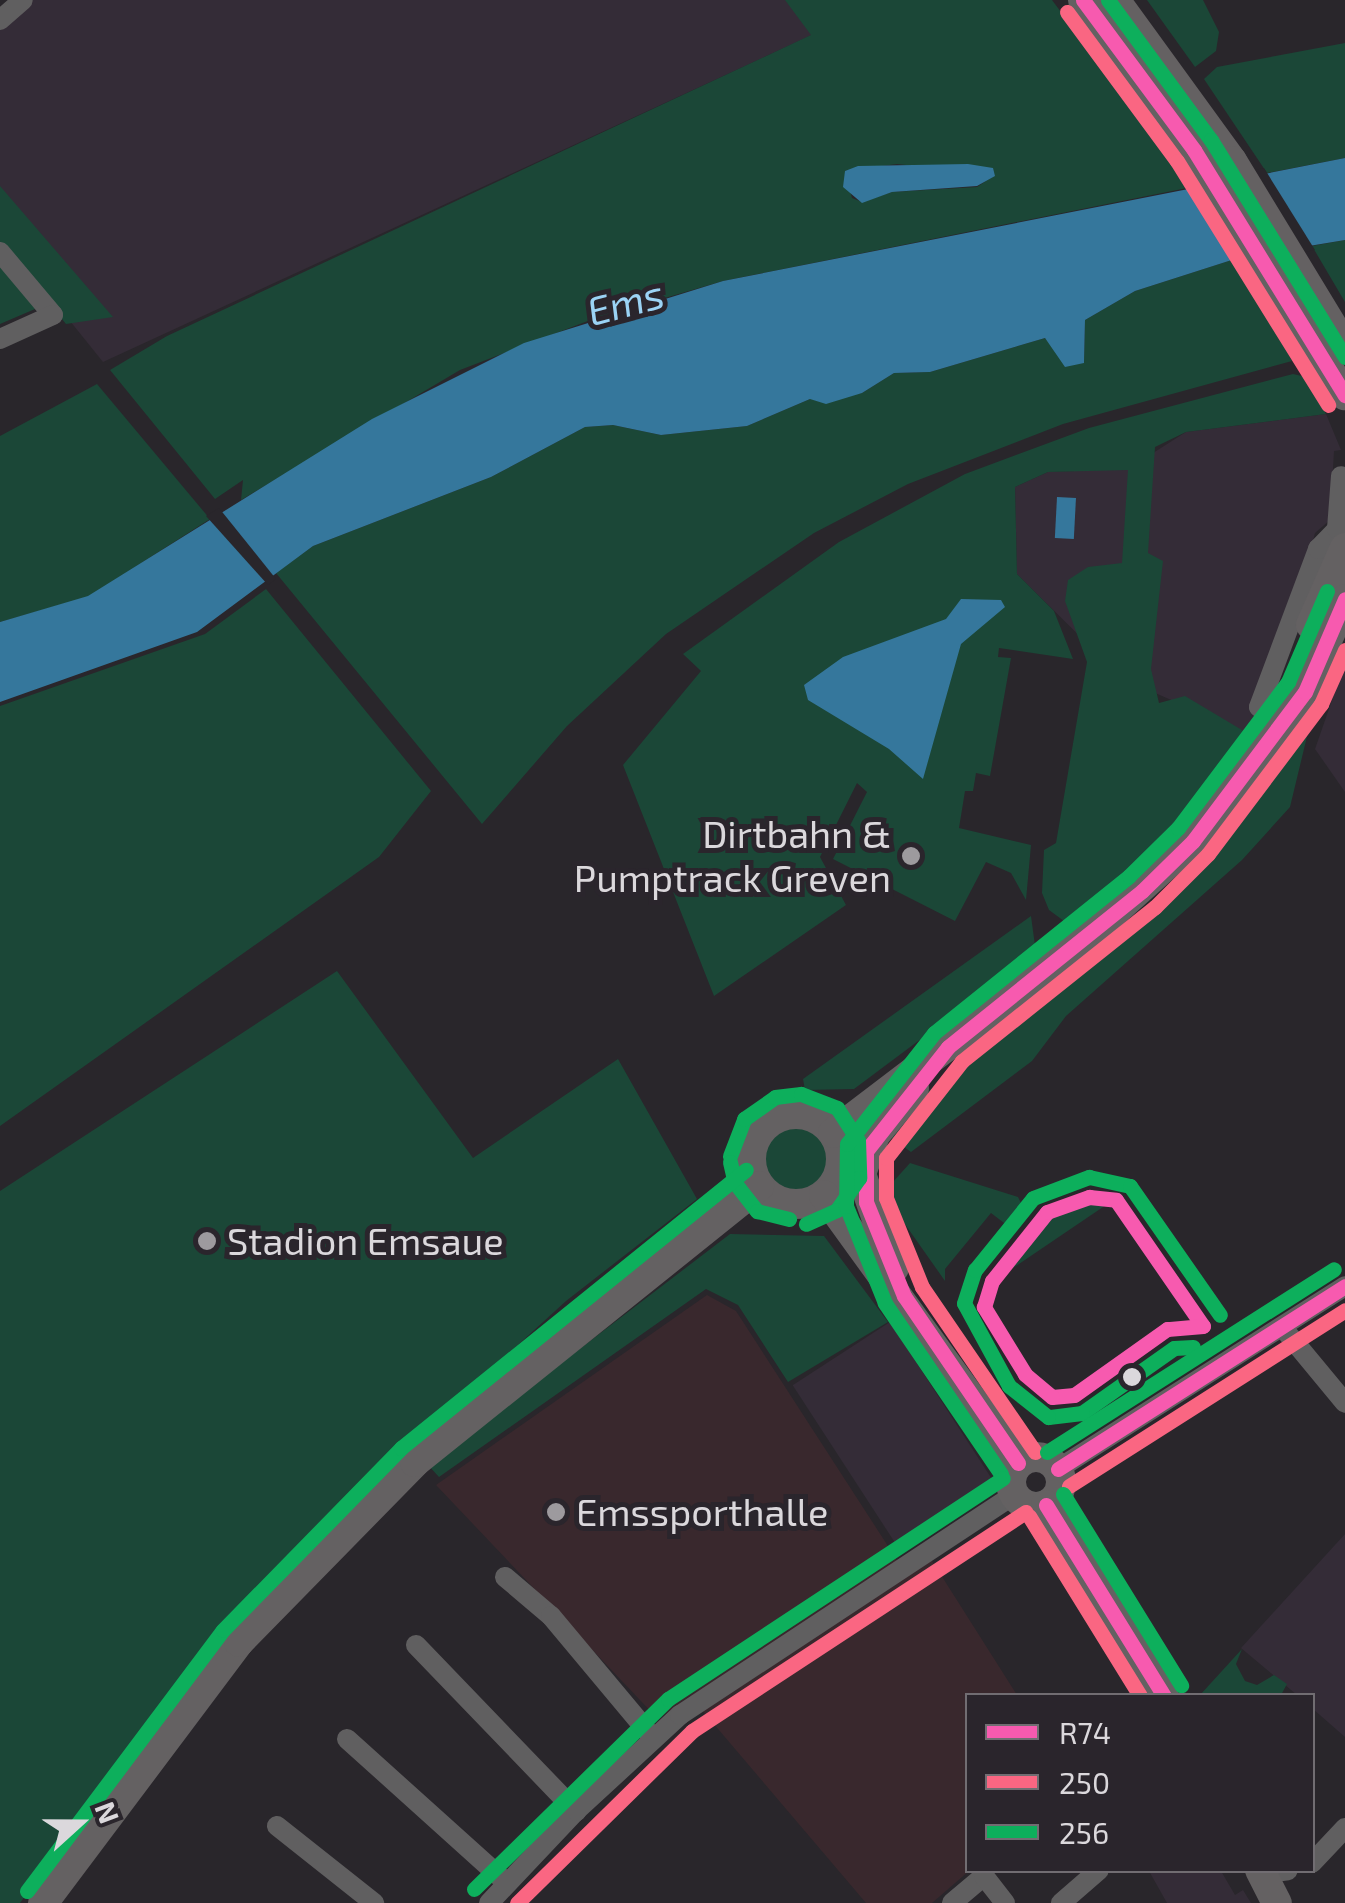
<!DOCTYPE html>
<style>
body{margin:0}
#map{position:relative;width:1345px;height:1903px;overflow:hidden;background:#29262b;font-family:"Exo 2",sans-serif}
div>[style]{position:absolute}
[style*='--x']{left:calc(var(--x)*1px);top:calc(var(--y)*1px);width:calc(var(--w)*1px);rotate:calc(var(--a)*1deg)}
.built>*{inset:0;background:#342c37;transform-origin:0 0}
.education>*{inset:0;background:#39282d}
.green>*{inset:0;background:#1b4737}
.round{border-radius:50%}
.water>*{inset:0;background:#35779c;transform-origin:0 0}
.pier>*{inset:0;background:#29262b}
.street>*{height:20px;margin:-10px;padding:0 10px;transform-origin:10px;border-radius:10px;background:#605f60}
.secondary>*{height:30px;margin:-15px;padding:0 15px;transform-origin:15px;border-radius:15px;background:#646162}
.secondary>.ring{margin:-15px;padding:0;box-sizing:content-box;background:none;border:30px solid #646162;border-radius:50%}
.bus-1>*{height:15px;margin:-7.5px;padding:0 7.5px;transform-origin:7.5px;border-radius:7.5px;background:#f75aaf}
.bus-2>*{height:15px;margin:-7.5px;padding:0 7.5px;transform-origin:7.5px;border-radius:7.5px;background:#fa6682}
.bus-3>*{height:15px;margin:-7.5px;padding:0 7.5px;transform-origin:7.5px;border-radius:7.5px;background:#0daf5c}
.dots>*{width:28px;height:28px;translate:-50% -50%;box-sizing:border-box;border:5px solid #2a252c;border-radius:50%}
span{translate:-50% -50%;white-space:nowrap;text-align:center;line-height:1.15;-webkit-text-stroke:10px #2a252c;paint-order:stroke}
.poi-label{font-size:38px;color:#dbd8dc}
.right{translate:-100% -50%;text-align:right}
.left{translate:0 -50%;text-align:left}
.water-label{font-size:40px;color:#9bd3f5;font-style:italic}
.legend{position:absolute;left:965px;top:1693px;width:350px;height:180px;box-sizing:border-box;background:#2a252c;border:2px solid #716d72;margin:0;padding:12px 18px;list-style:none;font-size:30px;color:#dbd8dc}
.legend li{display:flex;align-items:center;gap:20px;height:50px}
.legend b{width:50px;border:2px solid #716d72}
.north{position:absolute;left:30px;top:1773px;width:100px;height:100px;-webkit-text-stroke:8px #2a252c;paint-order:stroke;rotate:69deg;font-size:28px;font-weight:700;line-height:40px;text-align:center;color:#dbd8dc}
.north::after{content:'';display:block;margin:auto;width:35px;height:45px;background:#dbd8dc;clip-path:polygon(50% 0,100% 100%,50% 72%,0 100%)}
</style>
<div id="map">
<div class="built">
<div style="clip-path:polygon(27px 0,857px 0,812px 35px,103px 362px,0 234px,0 24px)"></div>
<div style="clip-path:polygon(1326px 414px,1341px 450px,1334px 451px,1330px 520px,1315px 533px,1277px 679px,1247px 733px,1123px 679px,1017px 574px,1015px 487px,1048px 472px,1128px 469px,1186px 432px)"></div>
<div style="clip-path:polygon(1345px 663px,1345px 792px,1315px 749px)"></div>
<div style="left:890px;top:1322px;width:196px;height:116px;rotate:57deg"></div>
<div style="clip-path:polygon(1345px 1534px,1345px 1737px,1313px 1709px,1312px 1696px,1297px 1695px,1241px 1648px)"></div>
<div style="clip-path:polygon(1149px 1871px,1221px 1871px,1235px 1895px,1243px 1890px,1251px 1903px,1167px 1903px)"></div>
</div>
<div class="education">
<div style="clip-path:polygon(707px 1295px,736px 1311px,897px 1560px,922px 1545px,1017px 1695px,968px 1696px,969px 1871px,932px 1903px,866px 1903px,690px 1696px,658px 1719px,436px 1485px)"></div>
</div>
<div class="green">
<div style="clip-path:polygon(evenodd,785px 0,1052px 0,1192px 187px,723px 281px,593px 319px,460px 370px,241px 500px,243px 480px,215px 499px,110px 370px,167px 336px,811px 35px,785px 0,897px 164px,995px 175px,977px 187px,892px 192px,862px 202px,852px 198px,845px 171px,897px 164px)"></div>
<div style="clip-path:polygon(1147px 0,1203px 0,1219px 32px,1216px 51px,1195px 67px)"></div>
<div style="clip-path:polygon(1345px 43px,1345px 158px,1267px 173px,1204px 79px,1217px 67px)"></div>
<div style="clip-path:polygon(0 186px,113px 317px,66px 324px,49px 303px,0 324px)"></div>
<div style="clip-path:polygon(1345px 240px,1345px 302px,1312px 246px)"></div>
<div style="clip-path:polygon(1238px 258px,1292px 361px,1063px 424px,908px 484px,814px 533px,666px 634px,567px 726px,482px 824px,276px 573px,313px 546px,491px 477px,585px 427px,613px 425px,661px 435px,747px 426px,810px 399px,862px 393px,894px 373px,930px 372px,1045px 338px,1065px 361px,1084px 363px,1085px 320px,1135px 291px)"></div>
<div style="clip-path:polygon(1293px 374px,1306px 377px,1326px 414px,1186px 432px,1155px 447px,1148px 553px,1163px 561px,1151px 669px,1159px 703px,1185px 696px,1247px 733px,1227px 774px,1184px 828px,1133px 881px,1082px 922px,1064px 921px,1049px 910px,1042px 893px,1044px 850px,1056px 843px,1087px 662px,1065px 601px,1068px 580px,1088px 567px,1122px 563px,1128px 470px,1048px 472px,1015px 487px,1017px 574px,1054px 611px,1073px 659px,999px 648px,998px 657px,1011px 658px,990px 776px,976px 773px,973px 791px,965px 791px,959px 828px,1031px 845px,1026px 900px,1011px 873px,986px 862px,955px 921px,833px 859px,867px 792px,857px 783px,820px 857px,846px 905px,714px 996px,623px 765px,701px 671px,683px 654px,839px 542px,965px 474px,1089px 428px)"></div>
<div style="clip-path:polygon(97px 384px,210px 519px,88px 597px,0 622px,0 436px)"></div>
<div style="clip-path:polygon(266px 589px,431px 791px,379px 857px,0 1126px,0 706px,205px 634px)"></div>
<div style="clip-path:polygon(1310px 724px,1290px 807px,1242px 860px,1066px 1016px,1032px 1061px,911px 1152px,887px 1135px,913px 1103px,1166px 906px)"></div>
<div style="clip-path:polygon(1031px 916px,1036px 953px,854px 1089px,805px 1090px,803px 1079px)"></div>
<div style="clip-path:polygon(337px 971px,473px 1158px,618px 1059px,697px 1199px,566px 1301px,312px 1533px,238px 1608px,20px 1903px,0 1903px,0 1191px)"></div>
<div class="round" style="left:763px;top:1125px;width:66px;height:66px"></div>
<div style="clip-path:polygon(910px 1163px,1018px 1197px,1023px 1207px,1008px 1226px,991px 1213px,945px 1269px,945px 1281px,883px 1193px)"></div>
<div style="clip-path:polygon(1077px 1204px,1106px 1205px,1004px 1274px,1044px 1221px)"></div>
<div style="clip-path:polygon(730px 1234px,824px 1236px,888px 1322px,788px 1382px,738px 1305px,706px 1289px,439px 1477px,428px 1465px)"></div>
<div style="clip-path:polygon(1242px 1649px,1236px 1664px,1245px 1681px,1257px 1685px,1274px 1675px,1287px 1684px,1281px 1695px,1200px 1695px)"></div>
</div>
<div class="water">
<div style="clip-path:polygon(1345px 158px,1345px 240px,1238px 258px,1135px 291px,1085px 320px,1084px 363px,1065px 367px,1045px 338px,930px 372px,894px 373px,862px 393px,826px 404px,810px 399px,747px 426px,661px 435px,613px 425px,585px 427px,491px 477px,313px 546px,197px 632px,0 702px,0 622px,88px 596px,372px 419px,524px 343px,723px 281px)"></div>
<div style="clip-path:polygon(968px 164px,993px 168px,995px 176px,977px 186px,892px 192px,862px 203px,843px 187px,845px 171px,858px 166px)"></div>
<div style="left:1057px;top:497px;width:19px;height:41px;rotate:3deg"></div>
<div style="clip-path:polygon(961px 599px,1001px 600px,1005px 607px,961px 644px,923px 779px,889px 749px,808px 700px,804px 685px,843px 657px,946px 619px)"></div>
</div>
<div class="pier">
<div style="clip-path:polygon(1264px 168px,1315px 250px,1240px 263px,1189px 183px)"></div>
<div style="clip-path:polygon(219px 508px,276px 579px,268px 585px,206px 516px)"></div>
</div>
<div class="street">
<div style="--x:0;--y:20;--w:30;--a:-41"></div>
<div style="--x:0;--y:252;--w:82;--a:49.9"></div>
<div style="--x:53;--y:315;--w:58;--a:155.6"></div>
<div style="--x:1281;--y:723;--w:27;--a:-144"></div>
<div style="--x:1259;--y:707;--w:169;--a:-69.5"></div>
<div style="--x:1318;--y:549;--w:28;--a:-46"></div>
<div style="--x:1337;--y:529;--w:53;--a:-85.7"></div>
<div style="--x:1283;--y:1328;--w:97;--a:50.4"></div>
<div style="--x:1058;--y:1469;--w:340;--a:-32.5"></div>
<div style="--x:505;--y:1577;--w:60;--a:40.3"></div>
<div style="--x:551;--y:1616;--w:159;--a:50.1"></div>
<div style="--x:416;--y:1645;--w:231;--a:46.1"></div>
<div style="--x:347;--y:1739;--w:214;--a:42"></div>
<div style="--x:277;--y:1826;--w:124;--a:38.4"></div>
<div style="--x:1312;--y:1863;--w:48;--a:-46.7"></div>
<div style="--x:1261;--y:1874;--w:27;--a:-8"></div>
<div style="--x:489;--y:1903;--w:127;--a:-46.6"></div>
<div style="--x:576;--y:1811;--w:142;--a:-42.7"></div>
<div style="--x:680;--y:1715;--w:400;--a:-33.4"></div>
<div style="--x:952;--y:1903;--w:42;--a:-40.2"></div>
<div style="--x:984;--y:1876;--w:34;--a:52"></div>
<div style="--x:1061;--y:1903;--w:50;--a:-41"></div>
</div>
<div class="secondary">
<div style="--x:1083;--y:0;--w:187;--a:53.5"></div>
<div style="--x:1194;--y:150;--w:288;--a:58.4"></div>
<div style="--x:1115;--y:0;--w:199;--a:54"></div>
<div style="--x:1232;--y:161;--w:218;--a:58.7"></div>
<div style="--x:1311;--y:625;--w:84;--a:-66.2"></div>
<div class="ring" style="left:751px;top:1114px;width:60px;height:60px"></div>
<div style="--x:833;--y:1133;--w:290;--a:-37.3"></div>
<div style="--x:1064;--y:957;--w:173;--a:-42"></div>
<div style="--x:1193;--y:841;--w:186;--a:-53.1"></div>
<div style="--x:1305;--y:692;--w:101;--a:-66.7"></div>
<div style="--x:824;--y:1195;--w:331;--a:54.1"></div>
<div style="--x:894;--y:1268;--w:100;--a:-109.3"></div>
<div style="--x:861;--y:1174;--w:41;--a:-70.3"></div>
<div style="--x:875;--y:1135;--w:61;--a:-50.3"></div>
<div class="ring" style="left:1011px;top:1457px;width:20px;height:20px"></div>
<div style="--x:1046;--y:1505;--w:225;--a:58.3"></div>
<div style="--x:1260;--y:1870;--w:37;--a:63"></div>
<div style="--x:43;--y:1903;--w:326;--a:-53.1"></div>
<div style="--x:239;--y:1642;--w:252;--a:-45.6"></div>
<div style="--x:415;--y:1462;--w:441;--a:-38.7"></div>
</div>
<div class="bus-1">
<div style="--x:1083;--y:0;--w:187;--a:53.5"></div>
<div style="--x:1194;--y:150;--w:288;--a:58.4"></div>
<div style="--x:1089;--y:1197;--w:27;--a:6"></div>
<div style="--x:1116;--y:1200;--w:153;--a:55.4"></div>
<div style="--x:1203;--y:1326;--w:36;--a:175"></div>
<div style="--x:1167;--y:1329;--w:114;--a:144.6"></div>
<div style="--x:1074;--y:1395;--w:22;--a:175"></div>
<div style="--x:1052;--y:1397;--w:35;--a:-140"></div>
<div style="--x:1025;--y:1374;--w:79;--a:-121.5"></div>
<div style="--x:984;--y:1307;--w:27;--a:-73"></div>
<div style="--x:992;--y:1281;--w:88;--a:-51.4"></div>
<div style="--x:1047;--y:1212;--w:45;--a:-19.7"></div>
<div style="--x:1018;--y:1463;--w:202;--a:-124.3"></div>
<div style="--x:904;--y:1296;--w:101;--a:-112"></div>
<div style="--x:866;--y:1202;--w:51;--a:-90"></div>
<div style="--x:866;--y:1151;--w:132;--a:-51.7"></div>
<div style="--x:948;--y:1047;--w:249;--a:-38.8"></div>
<div style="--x:1142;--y:891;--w:71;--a:-44.4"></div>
<div style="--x:1193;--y:841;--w:186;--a:-53.1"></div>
<div style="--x:1305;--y:692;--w:101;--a:-66.7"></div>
<div style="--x:1058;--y:1469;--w:340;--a:-32.5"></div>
<div style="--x:1046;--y:1505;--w:225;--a:58.3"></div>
</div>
<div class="bus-2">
<div style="--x:1067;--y:12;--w:185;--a:53.6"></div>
<div style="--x:1177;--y:161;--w:287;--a:58.2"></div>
<div style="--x:1035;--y:1452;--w:200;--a:-124.4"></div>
<div style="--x:922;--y:1287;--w:96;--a:-112"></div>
<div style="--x:886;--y:1198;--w:40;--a:-90"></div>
<div style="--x:886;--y:1158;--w:123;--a:-51.9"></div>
<div style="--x:962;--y:1061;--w:247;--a:-38.6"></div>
<div style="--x:1155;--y:907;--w:75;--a:-45"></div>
<div style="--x:1208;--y:854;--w:188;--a:-53"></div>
<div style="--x:1321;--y:704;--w:59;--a:-66"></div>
<div style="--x:1069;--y:1486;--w:327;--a:-32.5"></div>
<div style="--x:1029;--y:1516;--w:211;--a:58.3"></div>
<div style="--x:517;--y:1903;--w:245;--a:-44.5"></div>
<div style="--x:692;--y:1731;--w:399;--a:-33.3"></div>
</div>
<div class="bus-3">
<div style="--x:1108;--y:0;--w:174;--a:53.7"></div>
<div style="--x:1211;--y:140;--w:255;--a:58.3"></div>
<div style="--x:730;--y:1156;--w:40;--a:-69"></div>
<div style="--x:744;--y:1119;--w:38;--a:-35"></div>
<div style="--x:775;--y:1097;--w:26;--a:-7"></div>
<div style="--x:801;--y:1094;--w:39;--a:21"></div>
<div style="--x:837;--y:1108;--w:38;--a:57"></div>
<div style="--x:858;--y:1140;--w:38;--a:88"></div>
<div style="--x:859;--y:1178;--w:39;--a:125"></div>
<div style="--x:837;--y:1210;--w:34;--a:156"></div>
<div style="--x:730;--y:1162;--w:22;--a:77"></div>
<div style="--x:735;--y:1183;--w:36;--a:52"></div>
<div style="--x:757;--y:1211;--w:33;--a:14"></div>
<div style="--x:1193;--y:1347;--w:19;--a:177"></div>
<div style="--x:1174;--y:1348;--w:113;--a:144.8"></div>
<div style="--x:1082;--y:1413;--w:34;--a:173"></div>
<div style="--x:1048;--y:1417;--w:50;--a:-141.5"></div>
<div style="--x:1009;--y:1386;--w:94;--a:-118.5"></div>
<div style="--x:964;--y:1303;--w:35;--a:-72"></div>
<div style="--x:975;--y:1270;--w:92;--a:-51.1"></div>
<div style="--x:1033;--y:1198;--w:60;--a:-20.6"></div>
<div style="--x:1089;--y:1177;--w:42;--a:12.4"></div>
<div style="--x:1130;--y:1186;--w:157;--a:55.1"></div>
<div style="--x:1047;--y:1452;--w:340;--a:-32.5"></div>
<div style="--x:1001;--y:1474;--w:207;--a:-124.2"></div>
<div style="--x:885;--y:1303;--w:105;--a:-111.9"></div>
<div style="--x:846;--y:1206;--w:62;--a:-89.1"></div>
<div style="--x:847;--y:1144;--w:141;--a:-51.9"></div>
<div style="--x:934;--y:1033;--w:250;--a:-38.8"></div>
<div style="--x:1129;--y:876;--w:69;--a:-44.4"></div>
<div style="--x:1178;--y:828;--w:183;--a:-53"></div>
<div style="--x:1288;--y:682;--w:99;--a:-66.8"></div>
<div style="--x:1063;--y:1494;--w:225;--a:58.3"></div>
<div style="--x:474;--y:1889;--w:272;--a:-44.4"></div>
<div style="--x:668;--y:1699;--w:401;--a:-33.4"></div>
<div style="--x:27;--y:1891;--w:326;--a:-53.1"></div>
<div style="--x:223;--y:1630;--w:255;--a:-45.6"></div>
<div style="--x:401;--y:1448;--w:443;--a:-38.9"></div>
</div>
<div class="dots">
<div style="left:911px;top:856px;background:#9d9a9e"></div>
<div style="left:207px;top:1241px;background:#9d9a9e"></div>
<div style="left:1132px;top:1377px;background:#dbd8dc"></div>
<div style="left:556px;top:1512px;background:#9d9a9e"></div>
</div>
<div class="poi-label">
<span class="right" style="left:891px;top:856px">Dirtbahn &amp;<br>Pumptrack Greven</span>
<span class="left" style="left:227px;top:1241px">Stadion Emsaue</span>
<span class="left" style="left:576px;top:1512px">Emssporthalle</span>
</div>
<div class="water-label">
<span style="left:625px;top:301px;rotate:-15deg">Ems</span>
</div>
<ul class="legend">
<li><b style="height:12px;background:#f75aaf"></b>R74</li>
<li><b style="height:12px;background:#fa6682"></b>250</li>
<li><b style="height:12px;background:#0daf5c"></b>256</li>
</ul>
<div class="north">N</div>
</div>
